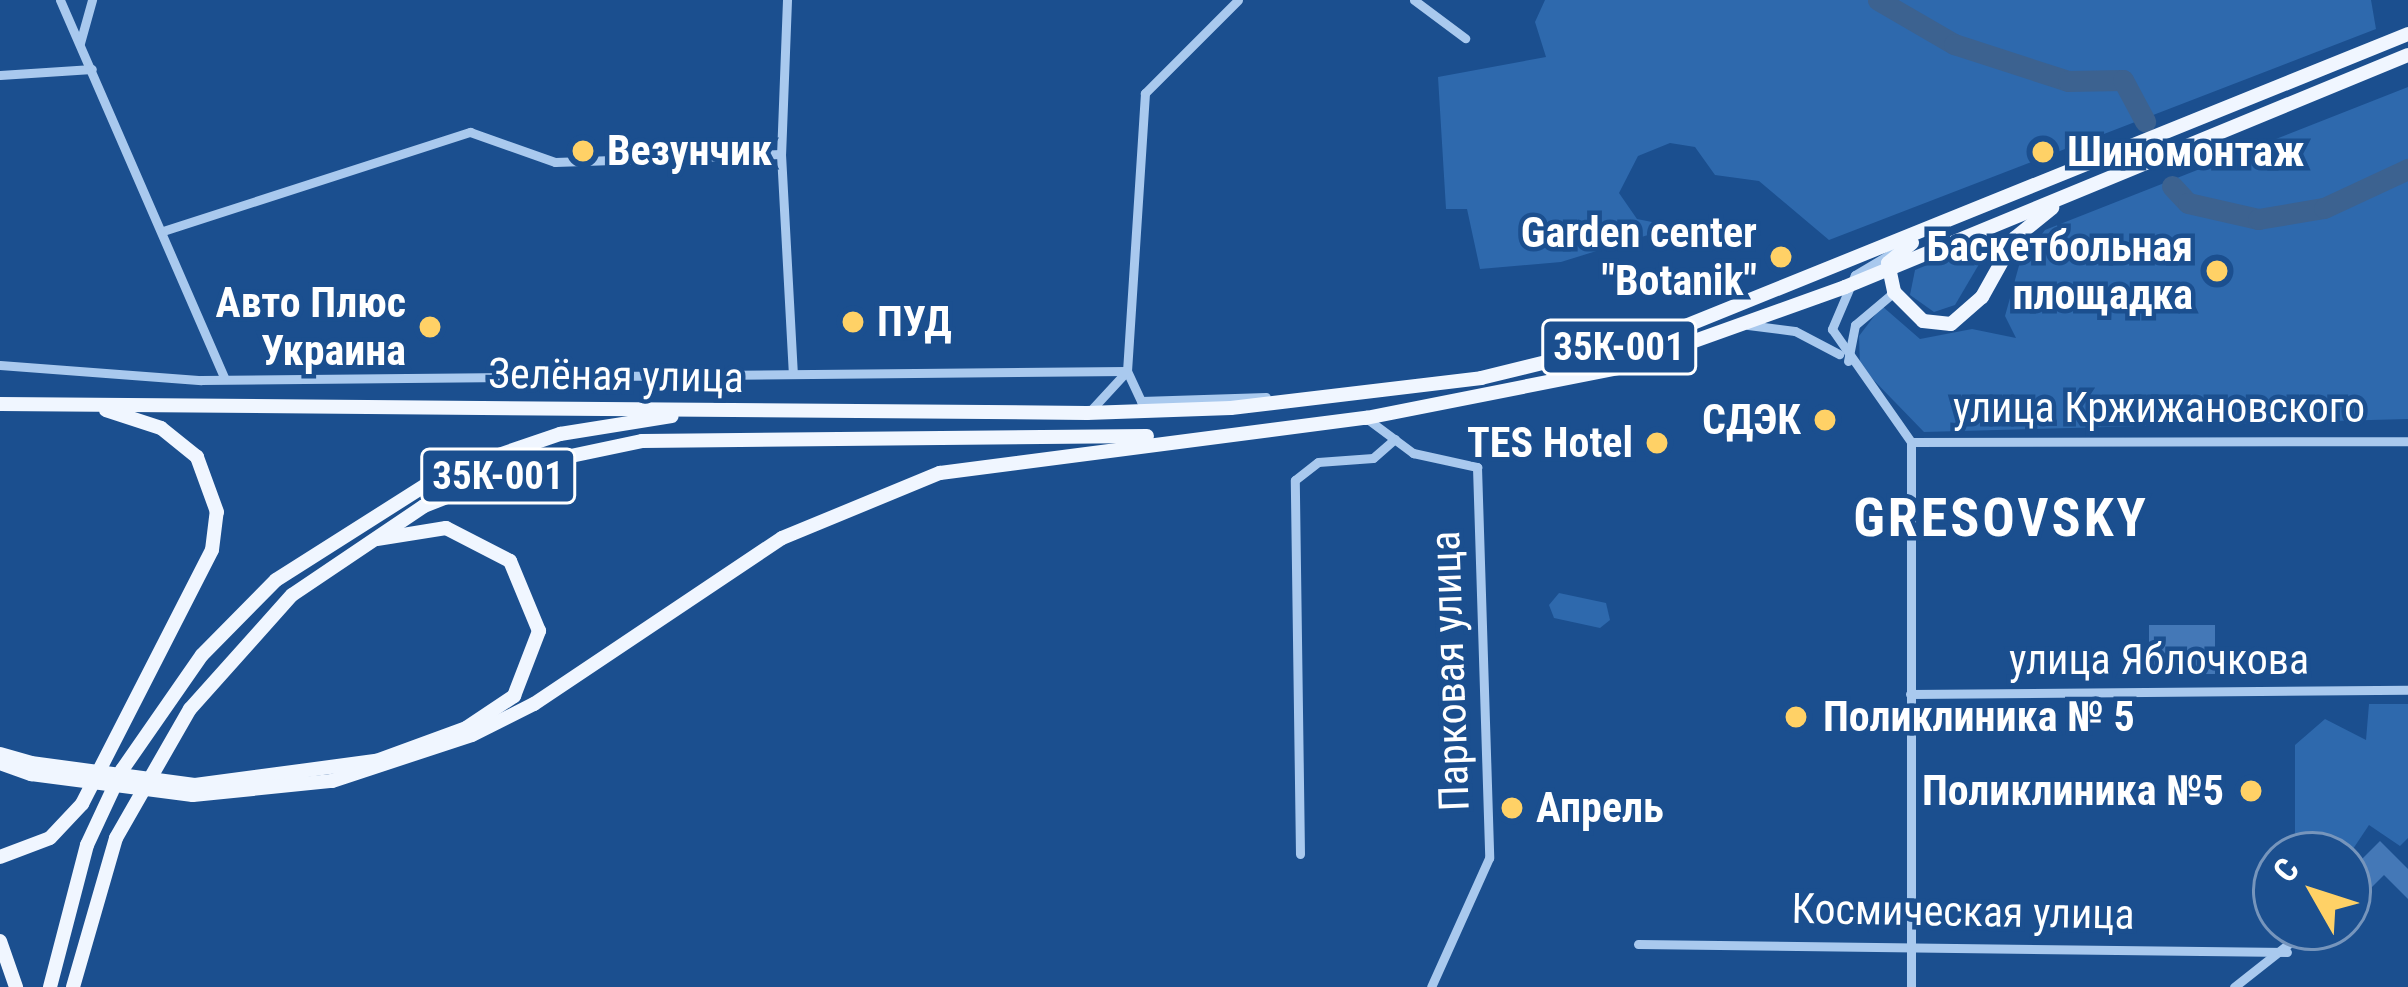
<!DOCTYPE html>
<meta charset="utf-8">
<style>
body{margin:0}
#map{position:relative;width:2408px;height:987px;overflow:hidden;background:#1b4f8f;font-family:"Roboto Condensed",sans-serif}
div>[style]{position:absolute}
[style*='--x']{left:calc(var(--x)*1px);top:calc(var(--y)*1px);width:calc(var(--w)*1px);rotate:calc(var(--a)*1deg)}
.green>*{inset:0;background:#2e69ad}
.river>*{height:21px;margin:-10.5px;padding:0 10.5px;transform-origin:10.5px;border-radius:10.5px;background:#3c6290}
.building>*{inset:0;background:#4478b7;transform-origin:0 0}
.minor>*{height:9px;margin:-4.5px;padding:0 4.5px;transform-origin:4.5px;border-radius:4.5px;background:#a9c9ee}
.primary>*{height:14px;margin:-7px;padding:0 7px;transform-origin:7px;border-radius:7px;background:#f0f6ff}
.primary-bridge>*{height:14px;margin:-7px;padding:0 7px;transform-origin:7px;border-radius:7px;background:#f0f6ff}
.dots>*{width:33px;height:33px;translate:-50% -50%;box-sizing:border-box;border:6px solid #1b4f8f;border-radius:50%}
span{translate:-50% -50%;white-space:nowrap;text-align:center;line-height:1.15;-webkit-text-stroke:9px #1b4f8f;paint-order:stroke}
.shield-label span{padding:3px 9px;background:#1b4f8f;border:3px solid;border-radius:9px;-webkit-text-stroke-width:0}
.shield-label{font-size:39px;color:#fff;font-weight:700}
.poi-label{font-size:42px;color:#fff;font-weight:700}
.left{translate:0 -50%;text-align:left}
.right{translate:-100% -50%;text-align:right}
.street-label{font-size:42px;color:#fff}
.district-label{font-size:54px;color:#fff;font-weight:700;letter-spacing:3px}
.north{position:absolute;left:2252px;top:831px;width:120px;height:120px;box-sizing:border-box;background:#1b4f8f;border:3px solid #7695bc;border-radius:50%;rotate:309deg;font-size:33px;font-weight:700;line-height:48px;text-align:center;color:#fff}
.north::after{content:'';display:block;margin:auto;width:42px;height:54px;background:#ffd166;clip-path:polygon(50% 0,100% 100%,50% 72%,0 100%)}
</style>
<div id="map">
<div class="green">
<div style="clip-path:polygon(1545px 0,2371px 0,2376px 29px,1829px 240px,1759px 181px,1715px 175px,1695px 147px,1670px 143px,1638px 156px,1619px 193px,1637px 219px,1652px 222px,1648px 235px,1561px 262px,1480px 269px,1467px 209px,1446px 209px,1438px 77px,1546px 57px,1535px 22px)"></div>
<div style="clip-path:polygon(2408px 87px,2408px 419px,1924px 432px,1860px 366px,1859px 336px,1882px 306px,1920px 339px,1972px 329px,2016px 338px,2005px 316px,2020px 262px,2045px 230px)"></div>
<div style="clip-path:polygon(1995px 237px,1955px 305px,1934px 312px,1910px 295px,1915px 270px)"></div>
<div style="clip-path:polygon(1559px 593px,1606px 603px,1610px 620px,1600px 628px,1554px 618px,1549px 605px)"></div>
<div style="clip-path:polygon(2369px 704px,2408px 704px,2408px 838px,2400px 846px,2369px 825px,2349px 855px,2315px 855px,2295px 833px,2295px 745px,2325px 719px,2366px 740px)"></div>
</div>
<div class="river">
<div style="--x:1878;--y:0;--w:88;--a:30.1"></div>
<div style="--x:1954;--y:44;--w:120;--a:18"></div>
<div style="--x:2068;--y:81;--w:55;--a:-1"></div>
<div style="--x:2123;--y:80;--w:47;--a:61.8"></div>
<div style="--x:2172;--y:186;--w:23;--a:47"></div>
<div style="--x:2188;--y:203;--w:72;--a:12.9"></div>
<div style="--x:2258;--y:219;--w:67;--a:-9.5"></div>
<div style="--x:2324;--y:208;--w:93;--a:-24.9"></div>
</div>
<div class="building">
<div style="left:2215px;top:625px;width:49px;height:66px;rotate:90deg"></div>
<div style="clip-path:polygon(2380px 841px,2408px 869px,2408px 899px,2384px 875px,2354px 905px,2348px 873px)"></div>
</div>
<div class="minor">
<div style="--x:60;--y:0;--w:413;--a:66.5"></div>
<div style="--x:787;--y:0;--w:154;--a:92.2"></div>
<div style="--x:781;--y:154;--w:219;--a:86.9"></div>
<div style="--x:1238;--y:0;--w:132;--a:135"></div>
<div style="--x:1145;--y:93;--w:279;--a:93.7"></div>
<div style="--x:1127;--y:371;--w:33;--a:65"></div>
<div style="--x:1141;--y:401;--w:125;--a:-1.8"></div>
<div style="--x:1414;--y:0;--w:64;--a:36.7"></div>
<div style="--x:80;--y:43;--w:45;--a:-74.4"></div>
<div style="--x:0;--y:75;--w:92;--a:-3.7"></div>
<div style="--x:163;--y:231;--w:323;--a:-17.9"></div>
<div style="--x:470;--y:132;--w:90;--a:19.4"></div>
<div style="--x:555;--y:162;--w:226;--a:-2"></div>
<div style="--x:1902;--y:247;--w:55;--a:149.2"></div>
<div style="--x:1855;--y:275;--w:59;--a:113.1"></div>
<div style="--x:1832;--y:329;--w:138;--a:55"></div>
<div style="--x:1748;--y:325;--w:47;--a:7.3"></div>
<div style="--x:1795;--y:331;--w:50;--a:27.6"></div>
<div style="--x:1848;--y:361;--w:37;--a:-79"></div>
<div style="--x:1855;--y:325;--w:51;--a:-40.2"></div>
<div style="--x:0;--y:365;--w:202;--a:4.3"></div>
<div style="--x:201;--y:380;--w:926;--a:-0.56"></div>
<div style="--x:1127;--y:371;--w:53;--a:132.7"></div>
<div style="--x:1366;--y:418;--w:59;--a:36.7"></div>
<div style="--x:1413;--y:453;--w:66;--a:12.3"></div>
<div style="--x:1477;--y:467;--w:391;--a:88.2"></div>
<div style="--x:1489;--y:858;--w:141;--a:114.2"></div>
<div style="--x:1911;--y:442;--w:545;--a:90"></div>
<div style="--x:1911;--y:442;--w:497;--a:-0.1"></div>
<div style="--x:1910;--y:694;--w:498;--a:-0.5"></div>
<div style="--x:1300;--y:854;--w:374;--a:-90.8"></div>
<div style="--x:1295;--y:480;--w:29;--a:-38"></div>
<div style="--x:1318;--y:462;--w:55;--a:-4.2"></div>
<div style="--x:1373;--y:458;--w:29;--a:-41"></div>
<div style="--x:1638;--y:944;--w:649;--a:0.71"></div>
<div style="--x:2234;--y:987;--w:97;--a:-38.3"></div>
</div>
<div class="primary">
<div style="--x:1912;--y:243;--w:31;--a:140"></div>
<div style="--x:1888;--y:263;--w:30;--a:78"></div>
<div style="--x:1894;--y:292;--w:41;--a:45"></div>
<div style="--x:1923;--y:321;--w:28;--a:6"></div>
<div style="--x:1951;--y:324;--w:41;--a:-41.1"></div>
<div style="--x:1982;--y:297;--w:68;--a:-60.8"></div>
<div style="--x:2015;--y:238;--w:48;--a:-39"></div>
<div style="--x:0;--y:404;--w:1087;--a:0.47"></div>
<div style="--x:1087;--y:413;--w:144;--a:-2"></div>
<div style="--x:1231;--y:408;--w:252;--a:-6.8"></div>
<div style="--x:1481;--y:378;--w:198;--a:-13.8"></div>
<div style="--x:1673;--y:331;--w:793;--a:-22"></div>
<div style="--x:0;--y:754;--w:32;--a:16"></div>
<div style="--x:0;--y:763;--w:33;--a:20"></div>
<div style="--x:195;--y:785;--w:183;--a:-7.6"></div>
<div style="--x:376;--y:761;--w:96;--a:-20.1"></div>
<div style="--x:466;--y:728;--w:58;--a:-33.7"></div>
<div style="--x:514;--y:696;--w:70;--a:-69"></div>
<div style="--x:539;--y:631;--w:76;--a:-112.5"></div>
<div style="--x:510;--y:561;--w:72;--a:-152.7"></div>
<div style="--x:446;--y:528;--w:70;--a:170.9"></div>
<div style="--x:193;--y:795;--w:140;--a:-5.8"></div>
<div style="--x:332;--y:781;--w:147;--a:-18.2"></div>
<div style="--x:472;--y:735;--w:69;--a:-26.6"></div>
<div style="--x:534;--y:704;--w:298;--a:-33.8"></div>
<div style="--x:782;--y:538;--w:171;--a:-22.4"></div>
<div style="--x:940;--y:473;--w:430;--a:-7.4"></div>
<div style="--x:1366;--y:418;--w:258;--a:-11.2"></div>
<div style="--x:1619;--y:368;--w:240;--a:-19.7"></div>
<div style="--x:1845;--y:287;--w:609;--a:-22.4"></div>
<div style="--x:0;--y:857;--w:53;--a:-20.8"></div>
<div style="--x:50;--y:838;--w:47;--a:-46.7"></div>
<div style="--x:82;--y:804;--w:285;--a:-62.9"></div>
<div style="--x:212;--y:550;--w:38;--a:-83"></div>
<div style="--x:217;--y:512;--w:59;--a:-110"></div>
<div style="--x:197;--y:457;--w:46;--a:-141.1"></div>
<div style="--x:161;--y:428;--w:58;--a:-161.9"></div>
<div style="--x:0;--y:941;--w:49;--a:70.8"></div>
<div style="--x:50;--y:987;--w:147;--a:-75.4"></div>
<div style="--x:87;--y:845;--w:83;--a:-65"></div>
<div style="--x:122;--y:770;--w:140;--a:-55.2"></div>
<div style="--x:202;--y:655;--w:105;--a:-45.4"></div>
<div style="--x:276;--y:580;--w:198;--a:-32.4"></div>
<div style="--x:443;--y:474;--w:124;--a:-18.9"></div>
<div style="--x:560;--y:434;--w:113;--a:-9.1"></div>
<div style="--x:73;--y:987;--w:155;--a:-73.9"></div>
<div style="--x:116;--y:838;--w:149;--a:-60.2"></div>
<div style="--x:190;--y:709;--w:153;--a:-48.2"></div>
<div style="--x:292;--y:595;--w:159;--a:-34"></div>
<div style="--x:424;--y:506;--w:112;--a:-21.5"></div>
<div style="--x:528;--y:465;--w:116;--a:-11.9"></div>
<div style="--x:642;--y:441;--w:505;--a:-0.57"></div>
</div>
<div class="primary-bridge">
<div style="--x:31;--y:763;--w:165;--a:7.6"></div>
<div style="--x:31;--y:774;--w:163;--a:7.4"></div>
</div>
<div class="dots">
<div style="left:583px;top:151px;background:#ffd166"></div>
<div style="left:2043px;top:152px;background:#ffd166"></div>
<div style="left:1781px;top:257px;background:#ffd166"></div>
<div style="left:2217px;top:271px;background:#ffd166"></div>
<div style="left:853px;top:322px;background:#ffd166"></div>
<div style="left:430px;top:327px;background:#ffd166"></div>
<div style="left:1825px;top:420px;background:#ffd166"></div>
<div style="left:1657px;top:443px;background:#ffd166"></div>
<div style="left:1796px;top:717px;background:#ffd166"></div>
<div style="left:2251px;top:791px;background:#ffd166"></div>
<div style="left:1512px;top:808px;background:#ffd166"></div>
</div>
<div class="shield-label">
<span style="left:1619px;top:347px">35К-001</span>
<span style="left:498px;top:476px">35К-001</span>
</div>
<div class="poi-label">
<span class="left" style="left:607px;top:151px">Везунчик</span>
<span class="left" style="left:2067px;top:152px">Шиномонтаж</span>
<span class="right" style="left:1757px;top:257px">Garden center<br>"Botanik"</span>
<span class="right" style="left:2193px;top:271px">Баскетбольная<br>площадка</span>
<span class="right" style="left:406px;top:327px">Авто Плюс<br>Украина</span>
<span class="left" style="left:877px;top:322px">ПУД</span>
<span class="right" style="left:1801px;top:420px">СДЭК</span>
<span class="right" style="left:1633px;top:443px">TES Hotel</span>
<span class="left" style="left:1823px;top:717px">Поликлиника № 5</span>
<span class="right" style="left:2224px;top:791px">Поликлиника №5</span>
<span class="left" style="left:1536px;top:808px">Апрель</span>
</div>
<div class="street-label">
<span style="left:616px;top:376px;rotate:1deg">Зелёная улица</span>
<span style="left:2159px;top:408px">улица Кржижановского</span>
<span style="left:2159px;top:660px">улица Яблочкова</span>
<span style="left:1450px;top:671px;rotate:-92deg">Парковая улица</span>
<span style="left:1963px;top:912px;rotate:1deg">Космическая улица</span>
</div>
<div class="district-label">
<span style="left:2001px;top:518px">GRESOVSKY</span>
</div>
<div class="north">С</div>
</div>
